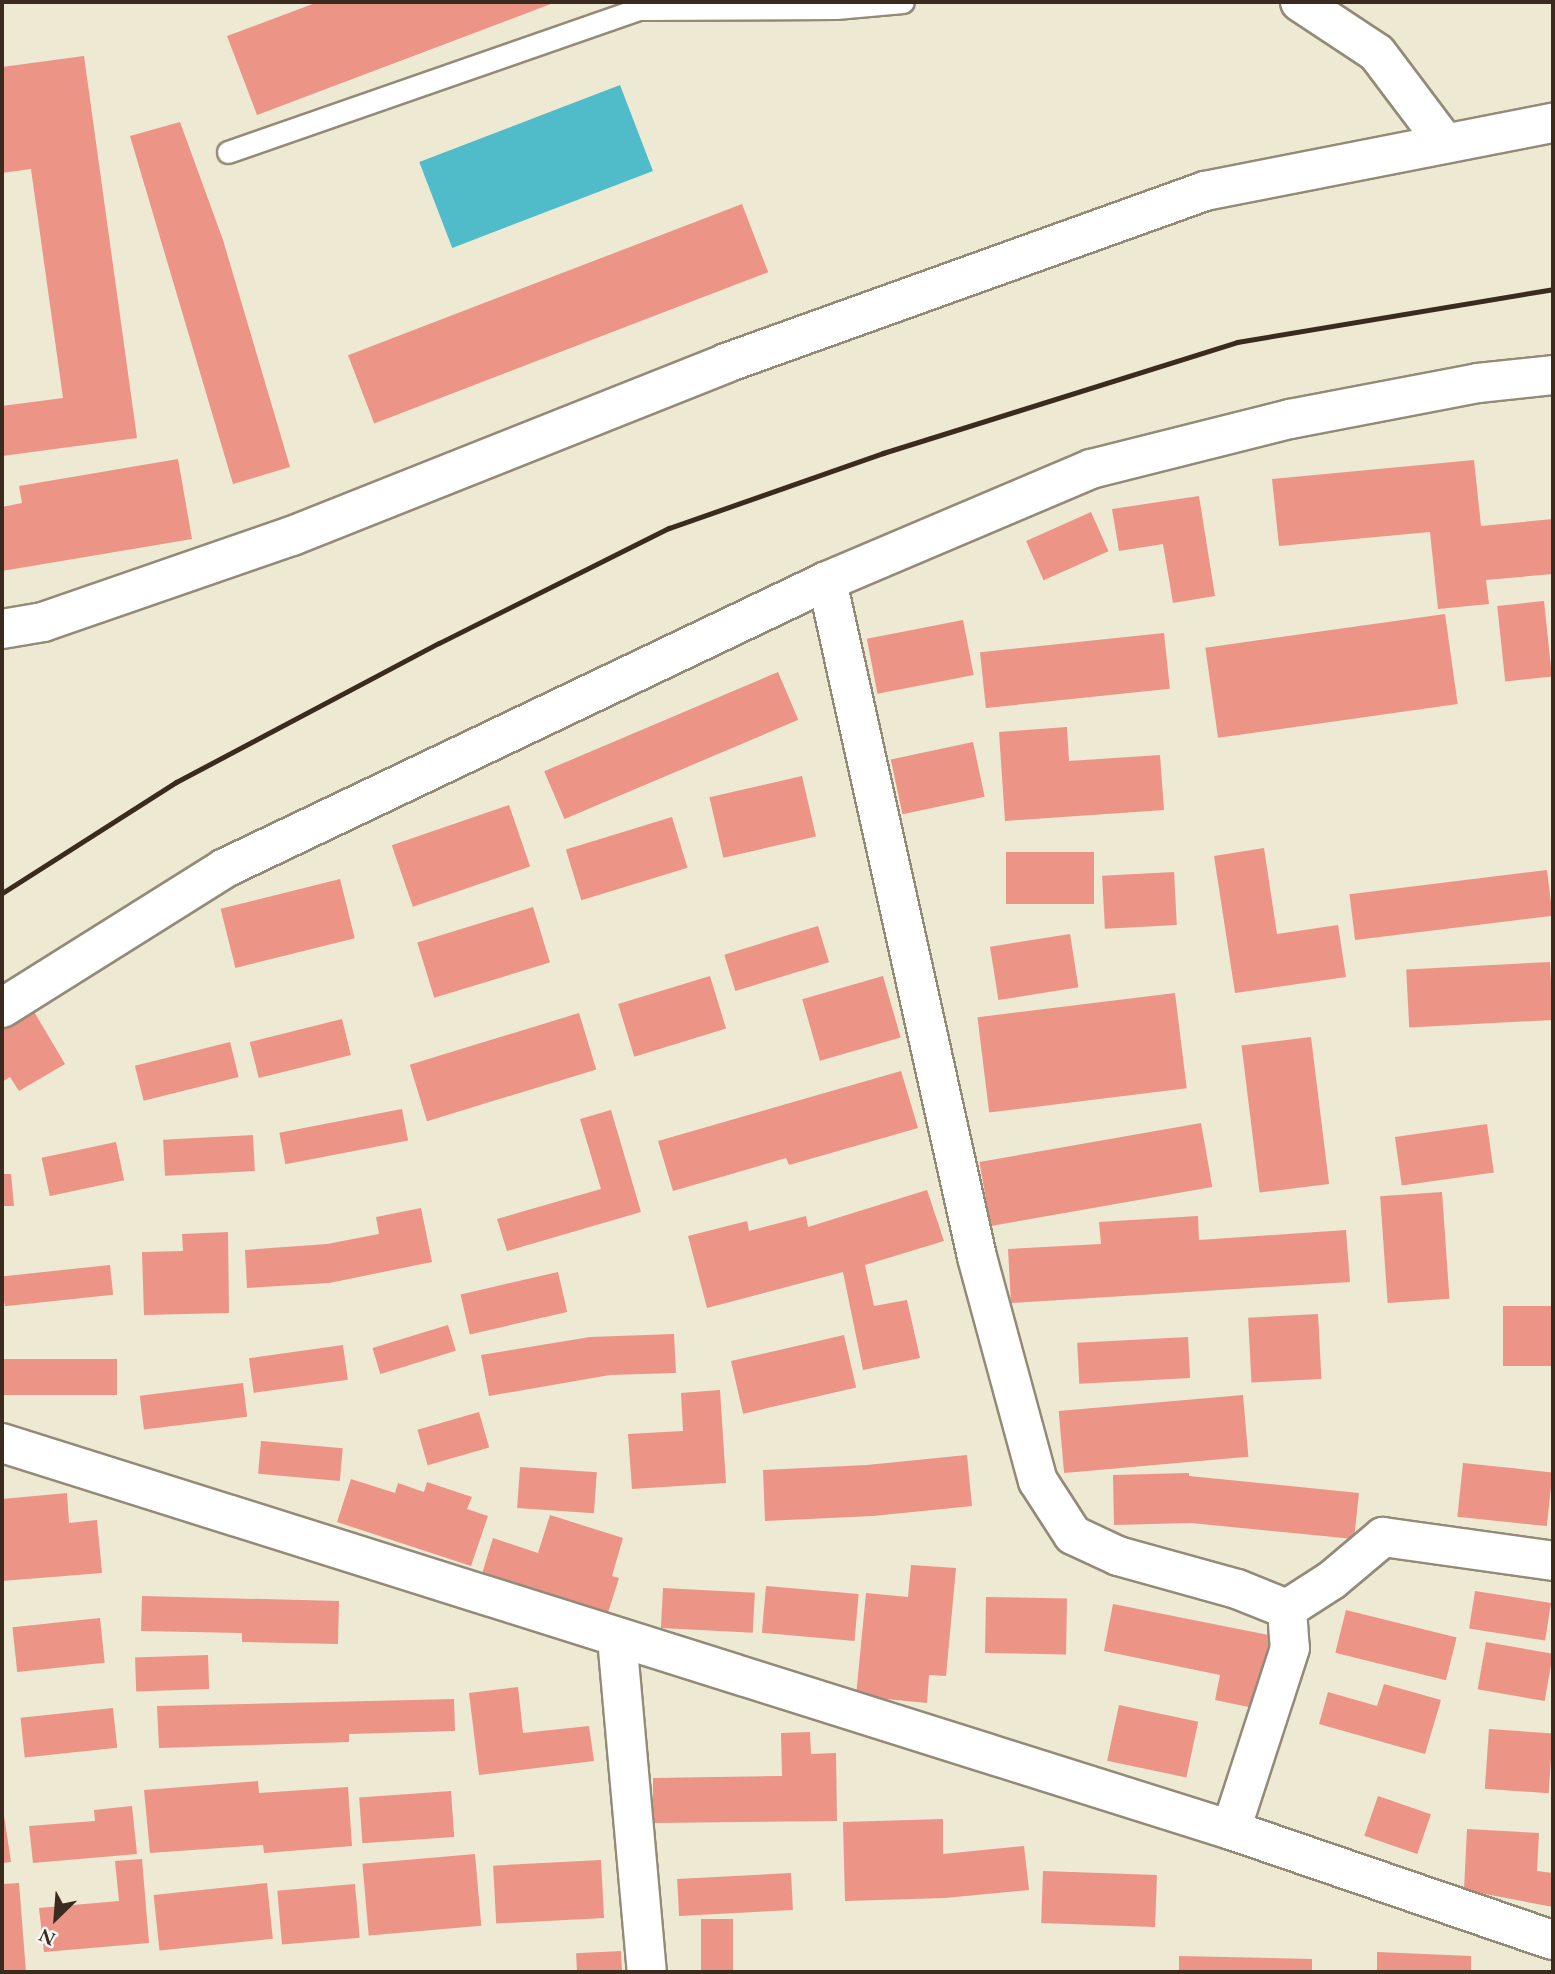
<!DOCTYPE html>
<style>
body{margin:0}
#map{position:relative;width:1555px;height:1974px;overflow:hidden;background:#eee9d3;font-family:"EB Garamond",serif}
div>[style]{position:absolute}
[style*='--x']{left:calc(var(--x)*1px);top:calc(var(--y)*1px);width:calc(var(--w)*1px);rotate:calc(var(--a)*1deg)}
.water>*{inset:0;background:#50bcca;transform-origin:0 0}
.building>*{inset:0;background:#ec9486;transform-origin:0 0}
.roads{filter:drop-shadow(2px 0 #948a78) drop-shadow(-2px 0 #948a78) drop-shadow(0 2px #948a78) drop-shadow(0 -2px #948a78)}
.service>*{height:21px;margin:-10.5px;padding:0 10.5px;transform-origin:10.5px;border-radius:10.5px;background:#fff}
.minor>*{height:38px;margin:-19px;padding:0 19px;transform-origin:19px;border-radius:19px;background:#fff}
.tertiary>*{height:38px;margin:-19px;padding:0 19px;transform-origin:19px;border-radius:19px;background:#fff}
.secondary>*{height:38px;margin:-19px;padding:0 19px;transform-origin:19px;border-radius:19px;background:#fff}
.rail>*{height:5px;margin:-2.5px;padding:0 2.5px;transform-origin:2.5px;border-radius:2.5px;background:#3b2a1e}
span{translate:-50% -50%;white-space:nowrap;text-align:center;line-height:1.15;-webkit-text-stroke:5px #f6f6f2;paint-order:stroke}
.frame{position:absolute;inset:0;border:4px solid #3b2a1e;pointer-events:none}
.north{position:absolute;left:21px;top:1883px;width:70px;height:70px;-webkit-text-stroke:5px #f6f6f2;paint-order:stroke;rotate:205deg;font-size:19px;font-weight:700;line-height:28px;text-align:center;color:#3b2a1e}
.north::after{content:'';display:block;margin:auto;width:24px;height:32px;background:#3b2a1e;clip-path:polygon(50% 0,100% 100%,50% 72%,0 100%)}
</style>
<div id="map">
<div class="water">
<div style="left:620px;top:85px;width:92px;height:215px;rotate:69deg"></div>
</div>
<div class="building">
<div style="clip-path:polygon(318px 2px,556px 2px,257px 115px,227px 36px)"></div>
<div style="clip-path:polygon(84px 56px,137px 438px,2px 456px,2px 406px,63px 398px,31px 169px,2px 173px,2px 67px)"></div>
<div style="clip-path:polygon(180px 122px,223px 240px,290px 467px,233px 484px,130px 136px)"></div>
<div style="left:742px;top:204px;width:73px;height:422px;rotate:69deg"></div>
<div style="clip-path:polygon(178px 459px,192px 539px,2px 571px,2px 507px,22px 503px,19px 486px)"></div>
<div style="clip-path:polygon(1474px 460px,1481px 526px,1553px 519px,1553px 574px,1486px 580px,1489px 604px,1438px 609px,1430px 532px,1279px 546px,1272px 479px)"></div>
<div style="clip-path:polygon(1199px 496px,1215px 596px,1173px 603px,1163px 544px,1119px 551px,1112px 509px)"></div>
<div style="left:1091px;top:512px;width:43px;height:71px;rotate:66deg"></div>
<div style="left:1544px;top:601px;width:76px;height:47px;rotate:84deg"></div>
<div style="left:1445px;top:614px;width:91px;height:242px;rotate:82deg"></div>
<div style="left:963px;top:620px;width:56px;height:98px;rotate:79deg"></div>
<div style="left:1164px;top:633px;width:56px;height:185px;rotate:84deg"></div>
<div style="left:778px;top:672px;width:52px;height:254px;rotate:67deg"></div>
<div style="clip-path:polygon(1067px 727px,1069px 761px,1160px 755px,1164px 810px,1005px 821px,999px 732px)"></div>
<div style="left:973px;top:742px;width:56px;height:84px;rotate:78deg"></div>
<div style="left:802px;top:776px;width:62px;height:95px;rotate:77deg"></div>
<div style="left:509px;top:805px;width:65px;height:124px;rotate:71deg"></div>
<div style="left:672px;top:817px;width:53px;height:111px;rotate:73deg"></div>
<div style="clip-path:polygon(1264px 848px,1277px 934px,1338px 925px,1346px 977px,1235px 993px,1214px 856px)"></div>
<div style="left:1094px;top:852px;width:52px;height:88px;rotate:90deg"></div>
<div style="left:1547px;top:870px;width:46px;height:199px;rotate:83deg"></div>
<div style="left:1174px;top:872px;width:53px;height:72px;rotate:87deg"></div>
<div style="left:340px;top:879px;width:61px;height:123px;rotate:76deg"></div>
<div style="left:533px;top:907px;width:58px;height:121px;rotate:73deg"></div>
<div style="left:818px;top:926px;width:38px;height:98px;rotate:73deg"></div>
<div style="left:1070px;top:934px;width:54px;height:81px;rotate:81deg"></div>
<div style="left:1550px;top:962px;width:58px;height:144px;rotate:87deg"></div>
<div style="left:710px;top:976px;width:55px;height:96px;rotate:73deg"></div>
<div style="left:883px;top:976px;width:64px;height:84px;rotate:74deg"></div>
<div style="left:1175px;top:993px;width:96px;height:199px;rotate:83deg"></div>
<div style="clip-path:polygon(33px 1010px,65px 1064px,19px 1091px,10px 1077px,2px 1082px,2px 1029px)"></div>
<div style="left:579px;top:1013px;width:59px;height:177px;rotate:73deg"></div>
<div style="left:342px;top:1019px;width:37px;height:95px;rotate:76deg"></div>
<div style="left:1311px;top:1037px;width:148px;height:70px;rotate:83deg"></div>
<div style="left:230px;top:1042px;width:36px;height:98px;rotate:76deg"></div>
<div style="clip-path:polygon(901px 1071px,918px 1128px,789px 1165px,786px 1158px,673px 1191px,658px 1141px)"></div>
<div style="left:402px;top:1109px;width:32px;height:125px;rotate:79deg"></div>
<div style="clip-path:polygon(611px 1110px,641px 1212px,507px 1251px,497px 1219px,601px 1189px,580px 1119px)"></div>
<div style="left:1201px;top:1123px;width:65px;height:225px;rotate:80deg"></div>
<div style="left:1487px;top:1124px;width:49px;height:93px;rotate:82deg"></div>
<div style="left:253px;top:1135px;width:36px;height:90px;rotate:87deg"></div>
<div style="left:116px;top:1142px;width:39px;height:76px;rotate:78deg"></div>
<div style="clip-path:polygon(2px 1174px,11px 1174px,14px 1206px,2px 1206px)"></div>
<div style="clip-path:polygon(927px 1190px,944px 1241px,865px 1265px,874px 1306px,907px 1300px,920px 1358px,863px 1370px,843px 1272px,707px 1308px,688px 1236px,747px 1221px,749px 1231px,806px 1216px,808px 1227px)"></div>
<div style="left:1442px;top:1192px;width:107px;height:62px;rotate:86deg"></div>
<div style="clip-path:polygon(421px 1208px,432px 1262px,329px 1283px,247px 1288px,245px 1250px,327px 1244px,379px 1234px,376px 1217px)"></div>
<div style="clip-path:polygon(1198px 1216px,1199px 1240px,1346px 1230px,1350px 1282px,1011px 1303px,1008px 1249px,1101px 1244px,1099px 1222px)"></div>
<div style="clip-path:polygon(228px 1232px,229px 1313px,144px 1315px,142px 1252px,183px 1251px,182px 1234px)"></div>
<div style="left:110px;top:1265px;width:30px;height:109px;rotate:84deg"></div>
<div style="left:558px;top:1272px;width:41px;height:100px;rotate:77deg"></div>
<div style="left:1553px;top:1306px;width:60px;height:50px;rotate:90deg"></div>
<div style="left:1318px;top:1314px;width:65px;height:70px;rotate:87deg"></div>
<div style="left:448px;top:1325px;width:27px;height:79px;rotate:73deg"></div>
<div style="clip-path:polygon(674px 1334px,676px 1373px,610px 1375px,489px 1396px,481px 1355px,590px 1337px)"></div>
<div style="left:844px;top:1335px;width:54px;height:116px;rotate:77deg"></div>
<div style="left:1188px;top:1337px;width:41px;height:111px;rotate:87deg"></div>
<div style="left:343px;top:1345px;width:35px;height:95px;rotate:82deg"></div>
<div style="left:2px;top:1359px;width:115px;height:36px"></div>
<div style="left:243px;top:1383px;width:34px;height:104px;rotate:83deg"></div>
<div style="clip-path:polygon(720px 1390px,726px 1483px,632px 1489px,628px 1434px,683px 1431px,681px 1393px)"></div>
<div style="left:1243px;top:1395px;width:62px;height:185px;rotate:85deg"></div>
<div style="left:479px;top:1412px;width:37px;height:64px;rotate:74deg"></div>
<div style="left:261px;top:1441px;width:82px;height:33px;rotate:5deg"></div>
<div style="clip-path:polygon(967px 1455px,972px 1506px,873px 1516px,765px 1521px,763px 1470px,867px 1465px)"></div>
<div style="left:1463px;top:1463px;width:90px;height:54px;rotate:6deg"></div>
<div style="left:520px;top:1467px;width:77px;height:41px;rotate:4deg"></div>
<div style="clip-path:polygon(1189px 1473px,1189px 1476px,1359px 1493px,1354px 1539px,1191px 1523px,1114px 1525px,1113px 1475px)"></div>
<div style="clip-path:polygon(351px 1479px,395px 1493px,398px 1483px,424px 1492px,427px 1482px,472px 1497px,467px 1509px,488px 1516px,471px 1566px,337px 1522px)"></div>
<div style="clip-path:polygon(67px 1493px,69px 1523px,97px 1520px,102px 1573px,2px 1581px,2px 1499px)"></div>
<div style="clip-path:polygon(550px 1515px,623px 1538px,612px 1576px,619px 1578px,607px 1616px,481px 1577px,493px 1538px,538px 1553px)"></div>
<div style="clip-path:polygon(911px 1565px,956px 1568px,946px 1676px,929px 1675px,927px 1703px,856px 1696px,866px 1593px,908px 1597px)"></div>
<div style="left:766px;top:1586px;width:93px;height:47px;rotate:5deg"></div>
<div style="left:663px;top:1588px;width:92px;height:40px;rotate:3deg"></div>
<div style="left:1475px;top:1591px;width:77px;height:38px;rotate:9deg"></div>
<div style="clip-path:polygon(142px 1596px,339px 1601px,338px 1644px,242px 1642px,242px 1633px,141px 1631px)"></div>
<div style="left:986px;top:1597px;width:81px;height:56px;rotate:1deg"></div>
<div style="clip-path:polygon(1113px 1604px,1273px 1636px,1258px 1709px,1215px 1700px,1220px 1675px,1104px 1651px)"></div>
<div style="left:1346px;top:1610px;width:114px;height:44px;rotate:14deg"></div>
<div style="left:100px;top:1618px;width:45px;height:88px;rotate:84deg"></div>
<div style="left:1486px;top:1642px;width:68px;height:48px;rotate:10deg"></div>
<div style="left:208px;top:1655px;width:34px;height:73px;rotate:88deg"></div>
<div style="clip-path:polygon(1384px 1684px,1441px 1700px,1425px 1754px,1319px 1724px,1328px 1692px,1377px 1706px)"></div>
<div style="clip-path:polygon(518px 1687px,523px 1733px,589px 1726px,594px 1761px,479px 1775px,469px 1693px)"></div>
<div style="clip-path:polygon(454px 1699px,455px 1731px,349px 1734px,349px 1742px,159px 1748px,157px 1706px)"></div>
<div style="left:1119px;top:1705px;width:81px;height:57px;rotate:12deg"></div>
<div style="left:113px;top:1708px;width:40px;height:93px;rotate:84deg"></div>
<div style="left:1489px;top:1729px;width:64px;height:60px;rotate:4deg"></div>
<div style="clip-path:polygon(810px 1732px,811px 1754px,836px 1753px,837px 1821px,653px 1823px,653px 1778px,782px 1776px,781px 1733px)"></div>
<div style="clip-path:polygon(258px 1781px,259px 1793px,348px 1787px,352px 1846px,264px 1853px,263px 1845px,150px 1853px,144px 1790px)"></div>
<div style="left:451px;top:1791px;width:46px;height:92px;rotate:86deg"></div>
<div style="left:1378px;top:1796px;width:56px;height:42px;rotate:19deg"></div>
<div style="clip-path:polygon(2px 1802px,11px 1862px,2px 1863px)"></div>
<div style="clip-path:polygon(132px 1806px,137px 1854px,33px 1863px,29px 1826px,95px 1821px,94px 1810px)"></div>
<div style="clip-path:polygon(943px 1819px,943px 1854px,1024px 1846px,1029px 1890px,945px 1898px,845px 1901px,843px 1822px)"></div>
<div style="clip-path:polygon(1467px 1829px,1539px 1833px,1537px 1871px,1553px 1873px,1553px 1907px,1464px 1890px)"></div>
<div style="left:475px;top:1854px;width:72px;height:113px;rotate:85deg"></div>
<div style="clip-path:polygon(142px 1859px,149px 1943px,44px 1952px,39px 1908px,119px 1901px,115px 1861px)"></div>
<div style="left:601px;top:1860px;width:58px;height:108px;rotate:87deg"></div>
<div style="left:1043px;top:1871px;width:114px;height:52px;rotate:2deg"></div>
<div style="left:791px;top:1873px;width:37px;height:114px;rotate:87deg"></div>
<div style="clip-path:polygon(19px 1883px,26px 1972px,2px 1972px,2px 1884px)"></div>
<div style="left:267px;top:1883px;width:56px;height:114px;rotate:84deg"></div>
<div style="left:355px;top:1884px;width:54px;height:78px;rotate:85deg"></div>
<div style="left:701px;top:1919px;width:32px;height:51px"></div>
<div style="left:621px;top:1951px;width:21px;height:45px;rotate:87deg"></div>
<div style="clip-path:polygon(1377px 1952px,1471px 1956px,1471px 1972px,1377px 1972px)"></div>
<div style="clip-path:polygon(1179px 1956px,1312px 1959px,1312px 1972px,1179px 1972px)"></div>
</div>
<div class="roads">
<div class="service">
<div style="--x:228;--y:152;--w:434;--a:-19.2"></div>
<div style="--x:638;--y:9;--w:198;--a:-0.3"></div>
<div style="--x:836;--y:8;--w:67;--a:-5.1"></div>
</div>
<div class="minor">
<div style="--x:1300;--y:2;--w:92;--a:33.5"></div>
<div style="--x:1377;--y:53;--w:111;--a:53"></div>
<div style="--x:827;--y:581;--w:692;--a:77.49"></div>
<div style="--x:977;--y:1257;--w:232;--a:74.8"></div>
<div style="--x:1038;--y:1481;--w:64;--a:57.1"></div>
<div style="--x:1073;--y:1535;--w:50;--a:25"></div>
<div style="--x:1118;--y:1556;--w:123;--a:15.5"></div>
<div style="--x:1237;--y:1589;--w:54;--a:21.8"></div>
<div style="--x:1287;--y:1609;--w:39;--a:86"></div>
<div style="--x:1290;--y:1648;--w:191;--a:108"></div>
<div style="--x:2;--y:1443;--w:1288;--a:17.48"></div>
<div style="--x:1231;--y:1830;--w:340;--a:18.9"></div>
<div style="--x:1287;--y:1609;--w:54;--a:-32.8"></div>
<div style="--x:1332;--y:1580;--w:67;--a:-40.1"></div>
<div style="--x:1383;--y:1537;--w:172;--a:8"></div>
<div style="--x:617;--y:1638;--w:335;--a:84.9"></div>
</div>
<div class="tertiary">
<div style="--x:2;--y:629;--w:42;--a:-9.7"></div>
<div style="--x:43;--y:622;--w:263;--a:-19.1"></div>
<div style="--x:292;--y:536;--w:467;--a:-21.7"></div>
<div style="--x:726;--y:363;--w:509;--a:-19.75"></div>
<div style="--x:1205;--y:191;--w:355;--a:-11.1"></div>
</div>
<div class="secondary">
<div style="--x:2;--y:1008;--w:263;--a:-32.1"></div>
<div style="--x:225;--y:868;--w:667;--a:-25.49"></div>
<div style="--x:827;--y:581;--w:287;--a:-23"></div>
<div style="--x:1091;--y:469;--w:205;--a:-14.1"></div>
<div style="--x:1290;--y:419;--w:191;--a:-10.8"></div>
<div style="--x:1478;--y:383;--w:75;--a:-6.1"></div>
</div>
</div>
<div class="rail">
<div style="--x:2;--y:893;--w:206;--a:-32.5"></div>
<div style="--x:176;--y:782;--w:297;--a:-27.9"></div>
<div style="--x:439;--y:643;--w:257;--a:-26.6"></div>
<div style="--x:669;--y:528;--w:227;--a:-19.3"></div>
<div style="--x:883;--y:453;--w:371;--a:-17.4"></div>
<div style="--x:1237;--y:342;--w:320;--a:-9.5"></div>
</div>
<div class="frame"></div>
<div class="north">N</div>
</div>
